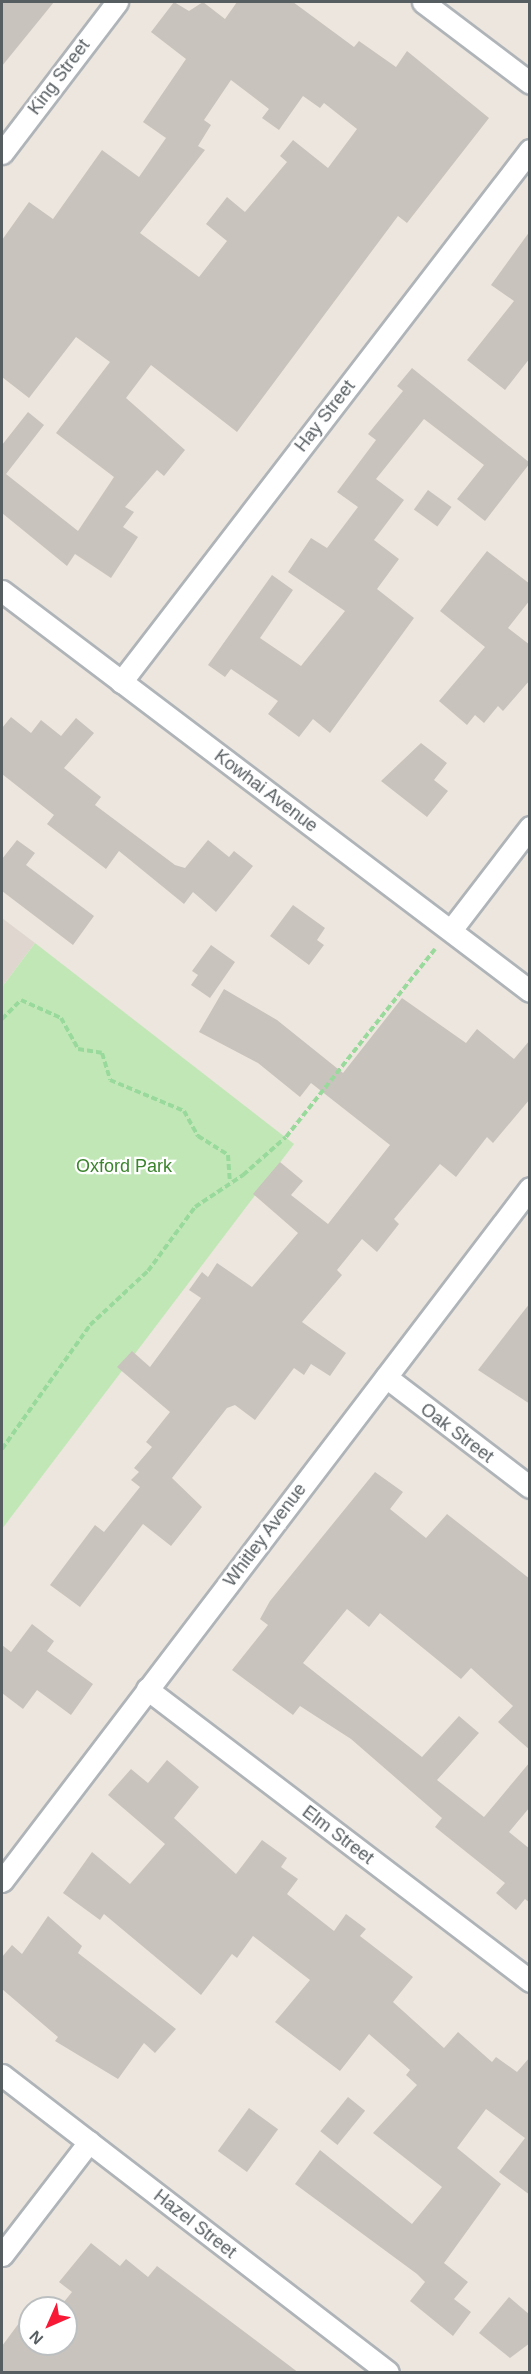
<!DOCTYPE html>
<style>
body{margin:0}
#map{position:relative;width:531px;height:2374px;overflow:hidden;background:#ece6de;font-family:Helvetica,sans-serif}
div>[style]{position:absolute}
[style*='--x']{left:calc(var(--x)*1px);top:calc(var(--y)*1px);width:calc(var(--w)*1px);rotate:calc(var(--a)*1deg)}
.education>*{inset:0;background:#dfd7cf}
.green>*{inset:0;background:#c2e7b7}
.building>*{inset:0;background:#c9c3bd;transform-origin:0 0}
.path>*{height:4px;margin-top:-2px;transform-origin:0;background:repeating-linear-gradient(90deg,#99da9c 0 6px,transparent 0 9px)}
.roads{filter:drop-shadow(2px 0 #afb4b8) drop-shadow(-2px 0 #afb4b8) drop-shadow(0 2px #afb4b8) drop-shadow(0 -2px #afb4b8)}
.street>*{height:21px;margin:-10.5px;padding:0 10.5px;transform-origin:10.5px;border-radius:10.5px;background:#fff}
span{translate:-50% -50%;white-space:nowrap;text-align:center;line-height:1.15;-webkit-text-stroke:4.5px #fff;paint-order:stroke}
.street-label{font-size:18px;color:#575e61}
.park-label{font-size:18px;color:#3b842d}
.frame{position:absolute;inset:0;border:3px solid #575e61;pointer-events:none}
.north{position:absolute;left:18px;top:2296px;width:60px;height:60px;box-sizing:border-box;background:#fff;border:2px solid #bcbfc0;border-radius:50%;rotate:225deg;font-size:16px;font-weight:700;line-height:24px;text-align:center;color:#575e61}
.north::after{content:'';display:block;margin:auto;width:21px;height:27px;background:#f81937;clip-path:polygon(50% 0,100% 100%,50% 72%,0 100%)}
</style>
<div id="map">
<div class="education">
<div style="clip-path:polygon(2px 918px,35px 943px,2px 987px)"></div>
</div>
<div class="green">
<div style="clip-path:polygon(35px 943px,294px 1144px,2px 1529px,2px 987px)"></div>
</div>
<div class="building">
<div style="clip-path:polygon(2px 2px,54px 2px,2px 66px)"></div>
<div style="clip-path:polygon(evenodd,174px 2px,189px 11px,203px 2px,225px 19px,237px 2px,293px 2px,354px 47px,359px 41px,396px 67px,407px 51px,489px 118px,407px 223px,398px 216px,237px 432px,151px 365px,126px 398px,185px 450px,164px 476px,157px 470px,125px 507px,134px 512px,123px 527px,138px 537px,111px 578px,75px 554px,67px 566px,2px 513px,2px 445px,28px 412px,44px 425px,6px 474px,78px 531px,114px 477px,56px 433px,110px 362px,76px 337px,29px 398px,2px 377px,2px 240px,29px 202px,53px 219px,102px 150px,139px 177px,166px 138px,143px 122px,186px 59px,151px 32px,174px 2px,231px 80px,269px 109px,262px 118px,279px 130px,303px 96px,320px 108px,324px 103px,357px 129px,328px 168px,293px 140px,280px 156px,287px 162px,245px 212px,227px 197px,206px 224px,227px 241px,199px 277px,140px 233px,205px 150px,198px 146px,211px 125px,204px 120px,231px 80px)"></div>
<div style="clip-path:polygon(530px 231px,530px 358px,505px 390px,467px 360px,514px 301px,491px 285px)"></div>
<div style="clip-path:polygon(412px 368px,530px 463px,485px 521px,457px 499px,484px 465px,424px 419px,376px 479px,404px 500px,374px 540px,399px 559px,377px 589px,414px 618px,330px 733px,313px 719px,299px 737px,268px 714px,278px 701px,231px 669px,225px 677px,208px 665px,272px 575px,293px 590px,260px 638px,301px 666px,345px 611px,288px 572px,311px 538px,327px 548px,358px 507px,337px 492px,376px 440px,368px 434px,403px 391px,397px 386px)"></div>
<div style="left:428px;top:490px;width:29px;height:24px;rotate:36deg"></div>
<div style="clip-path:polygon(487px 551px,530px 584px,530px 600px,508px 628px,530px 645px,530px 680px,503px 711px,498px 706px,484px 723px,475px 715px,467px 725px,439px 701px,485px 647px,440px 611px)"></div>
<div style="clip-path:polygon(11px 717px,31px 733px,41px 720px,61px 736px,76px 718px,94px 733px,64px 768px,101px 797px,95px 805px,175px 865px,185px 868px,208px 840px,229px 857px,234px 851px,253px 866px,216px 912px,193px 892px,184px 904px,119px 851px,106px 869px,47px 824px,54px 815px,2px 774px,2px 728px)"></div>
<div style="clip-path:polygon(421px 743px,447px 763px,434px 780px,448px 791px,427px 817px,381px 781px)"></div>
<div style="clip-path:polygon(17px 840px,35px 853px,26px 865px,94px 916px,73px 945px,2px 891px,2px 859px)"></div>
<div style="clip-path:polygon(293px 905px,325px 928px,317px 940px,324px 945px,309px 965px,270px 936px)"></div>
<div style="clip-path:polygon(211px 945px,235px 962px,210px 998px,191px 985px,198px 975px,192px 971px)"></div>
<div style="clip-path:polygon(224px 989px,277px 1020px,343px 1073px,402px 998px,466px 1043px,477px 1029px,514px 1059px,530px 1040px,530px 1099px,493px 1143px,487px 1137px,456px 1177px,440px 1164px,394px 1219px,399px 1224px,377px 1252px,362px 1239px,337px 1270px,342px 1275px,302px 1322px,346px 1353px,330px 1376px,311px 1364px,304px 1375px,294px 1368px,255px 1420px,235px 1405px,227px 1408px,172px 1478px,202px 1507px,171px 1546px,143px 1524px,80px 1607px,50px 1585px,95px 1525px,104px 1532px,140px 1487px,131px 1480px,139px 1472px,134px 1468px,152px 1447px,146px 1442px,170px 1412px,117px 1367px,132px 1351px,150px 1367px,201px 1298px,189px 1290px,202px 1272px,208px 1277px,217px 1263px,252px 1287px,298px 1233px,253px 1194px,280px 1162px,303px 1181px,291px 1195px,328px 1224px,390px 1145px,311px 1083px,300px 1097px,258px 1063px,199px 1032px)"></div>
<div style="clip-path:polygon(530px 1303px,530px 1404px,478px 1370px)"></div>
<div style="clip-path:polygon(375px 1472px,403px 1492px,390px 1509px,426px 1538px,447px 1514px,530px 1579px,530px 1750px,498px 1722px,513px 1706px,471px 1668px,461px 1679px,380px 1613px,369px 1627px,347px 1609px,303px 1663px,422px 1757px,459px 1716px,479px 1733px,437px 1780px,484px 1817px,530px 1762px,530px 1807px,509px 1832px,530px 1849px,530px 1903px,525px 1899px,516px 1910px,496px 1893px,505px 1883px,435px 1827px,442px 1818px,351px 1739px,300px 1706px,293px 1715px,232px 1670px,268px 1625px,260px 1619px,270px 1601px)"></div>
<div style="clip-path:polygon(32px 1624px,54px 1641px,47px 1651px,93px 1684px,71px 1715px,37px 1690px,23px 1709px,2px 1693px,2px 1645px,11px 1652px)"></div>
<div style="clip-path:polygon(167px 1760px,199px 1787px,174px 1818px,236px 1874px,262px 1840px,287px 1858px,281px 1867px,298px 1879px,287px 1894px,334px 1931px,346px 1914px,366px 1929px,360px 1936px,413px 1977px,393px 2002px,444px 2048px,458px 2032px,492px 2062px,496px 2057px,517px 2072px,530px 2057px,530px 2195px,499px 2172px,525px 2138px,486px 2109px,457px 2148px,501px 2184px,444px 2263px,468px 2282px,454px 2299px,471px 2312px,453px 2336px,410px 2301px,425px 2282px,417px 2274px,295px 2184px,320px 2150px,412px 2224px,442px 2187px,373px 2133px,417px 2085px,406px 2075px,410px 2070px,369px 2034px,340px 2071px,275px 2022px,310px 1980px,253px 1936px,237px 1958px,232px 1954px,201px 1995px,104px 1914px,100px 1920px,63px 1893px,92px 1852px,130px 1884px,165px 1844px,108px 1795px,131px 1769px,148px 1783px)"></div>
<div style="clip-path:polygon(48px 1916px,82px 1946px,78px 1953px,176px 2029px,155px 2053px,144px 2043px,118px 2079px,55px 2041px,58px 2037px,2px 1989px,2px 1957px,12px 1945px,22px 1954px)"></div>
<div style="left:348px;top:2097px;width:22px;height:44px;rotate:39deg"></div>
<div style="left:249px;top:2108px;width:36px;height:53px;rotate:36deg"></div>
<div style="clip-path:polygon(91px 2243px,120px 2266px,126px 2259px,148px 2277px,157px 2266px,299px 2373px,2px 2373px,2px 2346px,25px 2315px,30px 2344px,66px 2344px,66px 2308px,59px 2308px,72px 2292px,59px 2282px)"></div>
<div style="clip-path:polygon(509px 2297px,530px 2315px,530px 2343px,510px 2358px,479px 2333px)"></div>
</div>
<div class="path">
<div style="--x:2;--y:1019;--w:27;--a:-45"></div>
<div style="--x:21;--y:1000;--w:44;--a:24.2"></div>
<div style="--x:61;--y:1018;--w:35;--a:61"></div>
<div style="--x:78;--y:1049;--w:24;--a:9"></div>
<div style="--x:102;--y:1053;--w:28;--a:73"></div>
<div style="--x:110;--y:1080;--w:80;--a:22.7"></div>
<div style="--x:184;--y:1111;--w:29;--a:61"></div>
<div style="--x:198;--y:1136;--w:36;--a:32"></div>
<div style="--x:228;--y:1155;--w:27;--a:86"></div>
<div style="--x:2;--y:1449;--w:152;--a:-54.6"></div>
<div style="--x:90;--y:1325;--w:79;--a:-43"></div>
<div style="--x:148;--y:1271;--w:79;--a:-53.7"></div>
<div style="--x:195;--y:1207;--w:58;--a:-33.7"></div>
<div style="--x:243;--y:1175;--w:57;--a:-41.5"></div>
<div style="--x:286;--y:1137;--w:240;--a:-51.6"></div>
</div>
<div class="roads">
<div class="street">
<div style="--x:423;--y:2;--w:134;--a:37.1"></div>
<div style="--x:2;--y:153;--w:190;--a:-52.7"></div>
<div style="--x:2;--y:591;--w:662;--a:37.15"></div>
<div style="--x:121;--y:682;--w:671;--a:-52.45"></div>
<div style="--x:451;--y:930;--w:130;--a:-52.5"></div>
<div style="--x:386;--y:1377;--w:181;--a:37.4"></div>
<div style="--x:147;--y:1689;--w:482;--a:37.3"></div>
<div style="--x:2;--y:1881;--w:871;--a:-52.7"></div>
<div style="--x:2;--y:2075;--w:487;--a:37.6"></div>
<div style="--x:2;--y:2255;--w:143;--a:-52.4"></div>
</div>
</div>
<div class="street-label">
<span style="left:59px;top:77px;rotate:-53deg">King Street</span>
<span style="left:325px;top:416px;rotate:-52deg">Hay Street</span>
<span style="left:266px;top:791px;rotate:37deg">Kowhai Avenue</span>
<span style="left:457px;top:1433px;rotate:37deg">Oak Street</span>
<span style="left:265px;top:1535px;rotate:-53deg">Whitley Avenue</span>
<span style="left:338px;top:1835px;rotate:37deg">Elm Street</span>
<span style="left:195px;top:2224px;rotate:38deg">Hazel Street</span>
</div>
<div class="park-label">
<span style="left:124px;top:1166px">Oxford Park</span>
</div>
<div class="frame"></div>
<div class="north">N</div>
</div>
